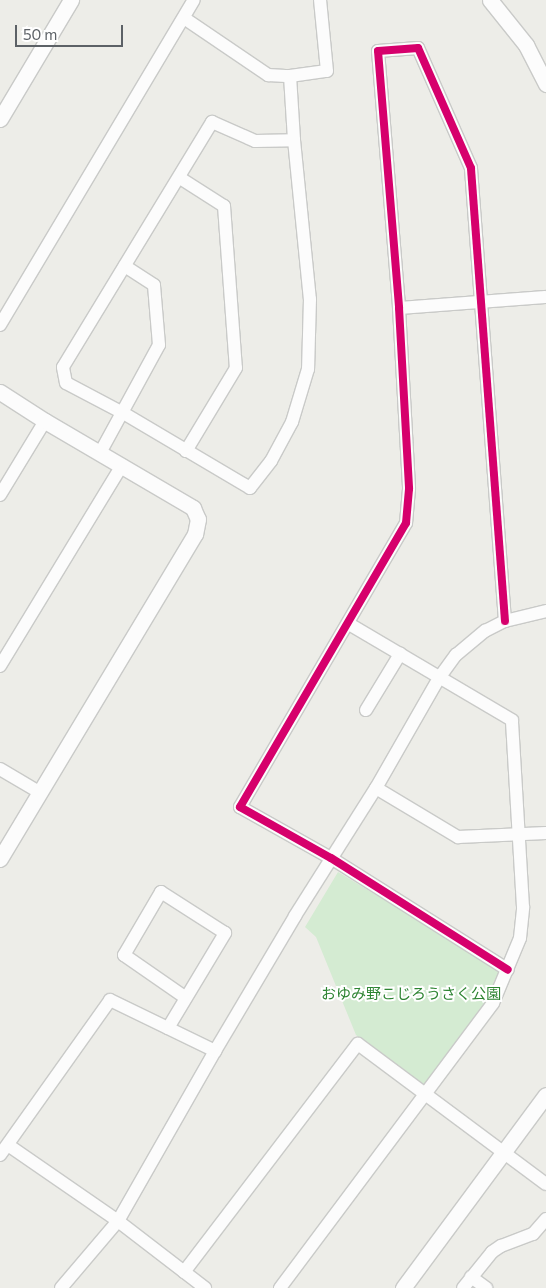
<!DOCTYPE html>
<meta charset="utf-8">
<style>
body{margin:0}
#map{position:relative;width:546px;height:1288px;overflow:hidden;background:#edede8;font-family:Commissioner,"Noto Sans JP",sans-serif}
div>[style]{position:absolute}
[style*='--x']{left:calc(var(--x)*1px);top:calc(var(--y)*1px);width:calc(var(--w)*1px);rotate:calc(var(--a)*1deg)}
.green>*{inset:0;background:#d4ebd2}
.roads{filter:drop-shadow(1px 0 #c9cac8) drop-shadow(-1px 0 #c9cac8) drop-shadow(0 1px #c9cac8) drop-shadow(0 -1px #c9cac8)}
.minor>*{height:12px;margin:-6px;padding:0 6px;transform-origin:6px;border-radius:6px;background:#fcfcfc}
.tertiary>*{height:15px;margin:-7.5px;padding:0 7.5px;transform-origin:7.5px;border-radius:7.5px;background:#fcfcfc}
.cycleway>*{height:8px;margin:-4px;padding:0 4px;transform-origin:4px;border-radius:4px;background:#d6006c}
span{translate:-50% -50%;white-space:nowrap;text-align:center;line-height:1.15;-webkit-text-stroke:4px #fff;paint-order:stroke}
.park-label{font-size:15px;color:#2d8432}
.scale{position:absolute;left:15px;top:25px;width:108px;height:22px;box-sizing:border-box;border:2px solid #5c6166;border-top:0;padding-left:6px;font-size:15px;line-height:18px;white-space:nowrap;color:#5c6166;-webkit-text-stroke:4px #fff;paint-order:stroke}
</style>
<div id="map">
<div class="green">
<div style="clip-path:polygon(338px 872px,502px 971px,487px 1005px,425px 1088px,356px 1035px,316px 937px,305px 927px)"></div>
</div>
<div class="roads">
<div class="minor">
<div style="--x:184;--y:18;--w:102;--a:34.2"></div>
<div style="--x:268;--y:75;--w:22;--a:3"></div>
<div style="--x:290;--y:76;--w:64;--a:86.4"></div>
<div style="--x:294;--y:140;--w:160;--a:84.3"></div>
<div style="--x:310;--y:299;--w:70;--a:91.6"></div>
<div style="--x:308;--y:369;--w:55;--a:106.8"></div>
<div style="--x:292;--y:422;--w:44;--a:118.3"></div>
<div style="--x:271;--y:461;--w:34;--a:128"></div>
<div style="--x:250;--y:488;--w:147;--a:-149.4"></div>
<div style="--x:123;--y:413;--w:64;--a:-152.2"></div>
<div style="--x:66;--y:383;--w:16;--a:-101"></div>
<div style="--x:63;--y:367;--w:287;--a:-58.7"></div>
<div style="--x:212;--y:122;--w:47;--a:23.8"></div>
<div style="--x:255;--y:141;--w:39;--a:-1"></div>
<div style="--x:290;--y:76;--w:37;--a:-8"></div>
<div style="--x:327;--y:71;--w:71;--a:-95.6"></div>
<div style="--x:180;--y:178;--w:52;--a:32.5"></div>
<div style="--x:224;--y:206;--w:162;--a:85.8"></div>
<div style="--x:236;--y:368;--w:97;--a:121.1"></div>
<div style="--x:399;--y:308;--w:147;--a:-4.3"></div>
<div style="--x:0;--y:325;--w:378;--a:-59.2"></div>
<div style="--x:100;--y:453;--w:123;--a:-61.4"></div>
<div style="--x:159;--y:345;--w:60;--a:-94.8"></div>
<div style="--x:154;--y:285;--w:35;--a:-147"></div>
<div style="--x:0;--y:495;--w:87;--a:-58.7"></div>
<div style="--x:505;--y:621;--w:454;--a:-94.3"></div>
<div style="--x:471;--y:168;--w:131;--a:-113.8"></div>
<div style="--x:418;--y:48;--w:40;--a:175.7"></div>
<div style="--x:378;--y:51;--w:258;--a:85.3"></div>
<div style="--x:399;--y:308;--w:181;--a:86.8"></div>
<div style="--x:409;--y:489;--w:34;--a:95"></div>
<div style="--x:406;--y:523;--w:329;--a:120.3"></div>
<div style="--x:240;--y:807;--w:104;--a:29.3"></div>
<div style="--x:331;--y:858;--w:209;--a:32.3"></div>
<div style="--x:0;--y:666;--w:235;--a:-58.7"></div>
<div style="--x:366;--y:710;--w:66;--a:-58.7"></div>
<div style="--x:0;--y:769;--w:45;--a:30.5"></div>
<div style="--x:376;--y:788;--w:96;--a:30.9"></div>
<div style="--x:458;--y:837;--w:88;--a:-2.6"></div>
<div style="--x:168;--y:1028;--w:111;--a:-59"></div>
<div style="--x:225;--y:933;--w:76;--a:-147.4"></div>
<div style="--x:161;--y:892;--w:73;--a:120.4"></div>
<div style="--x:124;--y:955;--w:75;--a:34.7"></div>
<div style="--x:8;--y:1145;--w:134;--a:34.6"></div>
<div style="--x:118;--y:1221;--w:110;--a:37.6"></div>
<div style="--x:0;--y:1155;--w:190;--a:-54.6"></div>
<div style="--x:110;--y:1000;--w:117;--a:25.9"></div>
<div style="--x:184;--y:1272;--w:287;--a:-52.7"></div>
<div style="--x:358;--y:1044;--w:234;--a:36.7"></div>
<div style="--x:471;--y:1277;--w:19;--a:36"></div>
<div style="--x:61;--y:1288;--w:88;--a:-49.6"></div>
<div style="--x:118;--y:1221;--w:196;--a:-60.3"></div>
<div style="--x:215;--y:1051;--w:157;--a:-59.3"></div>
<div style="--x:295;--y:916;--w:151;--a:-57.7"></div>
<div style="--x:376;--y:788;--w:127;--a:-60.2"></div>
<div style="--x:439;--y:678;--w:29;--a:-54"></div>
<div style="--x:456;--y:655;--w:38;--a:-40"></div>
<div style="--x:485;--y:631;--w:22;--a:-27"></div>
<div style="--x:505;--y:621;--w:42;--a:-13.7"></div>
<div style="--x:280;--y:1288;--w:356;--a:-53.2"></div>
<div style="--x:493;--y:1003;--w:70;--a:-67.4"></div>
<div style="--x:520;--y:938;--w:31;--a:-84"></div>
<div style="--x:523;--y:907;--w:187;--a:-93.4"></div>
<div style="--x:512;--y:720;--w:189;--a:-149.5"></div>
<div style="--x:463;--y:1288;--w:46;--a:-51.1"></div>
<div style="--x:492;--y:1252;--w:11;--a:-34"></div>
<div style="--x:501;--y:1246;--w:34;--a:-21"></div>
<div style="--x:533;--y:1234;--w:20;--a:-49"></div>
</div>
<div class="tertiary">
<div style="--x:490;--y:0;--w:58;--a:51.3"></div>
<div style="--x:526;--y:45;--w:44;--a:62.9"></div>
<div style="--x:0;--y:119;--w:139;--a:-59.2"></div>
<div style="--x:0;--y:392;--w:54;--a:32.8"></div>
<div style="--x:45;--y:421;--w:172;--a:30.4"></div>
<div style="--x:193;--y:508;--w:12;--a:66"></div>
<div style="--x:198;--y:519;--w:15;--a:101"></div>
<div style="--x:195;--y:534;--w:379;--a:121"></div>
<div style="--x:403;--y:1288;--w:240;--a:-53.5"></div>
</div>
</div>
<div class="cycleway">
<div style="--x:505;--y:621;--w:454;--a:-94.3"></div>
<div style="--x:471;--y:168;--w:131;--a:-113.8"></div>
<div style="--x:418;--y:48;--w:40;--a:175.7"></div>
<div style="--x:378;--y:51;--w:258;--a:85.3"></div>
<div style="--x:399;--y:308;--w:181;--a:86.8"></div>
<div style="--x:409;--y:489;--w:34;--a:95"></div>
<div style="--x:406;--y:523;--w:329;--a:120.3"></div>
<div style="--x:240;--y:807;--w:104;--a:29.3"></div>
<div style="--x:331;--y:858;--w:209;--a:32.3"></div>
</div>
<div class="park-label">
<span style="left:411px;top:994px">おゆみ野こじろうさく公園</span>
</div>
<div class="scale">50 m</div>
</div>
